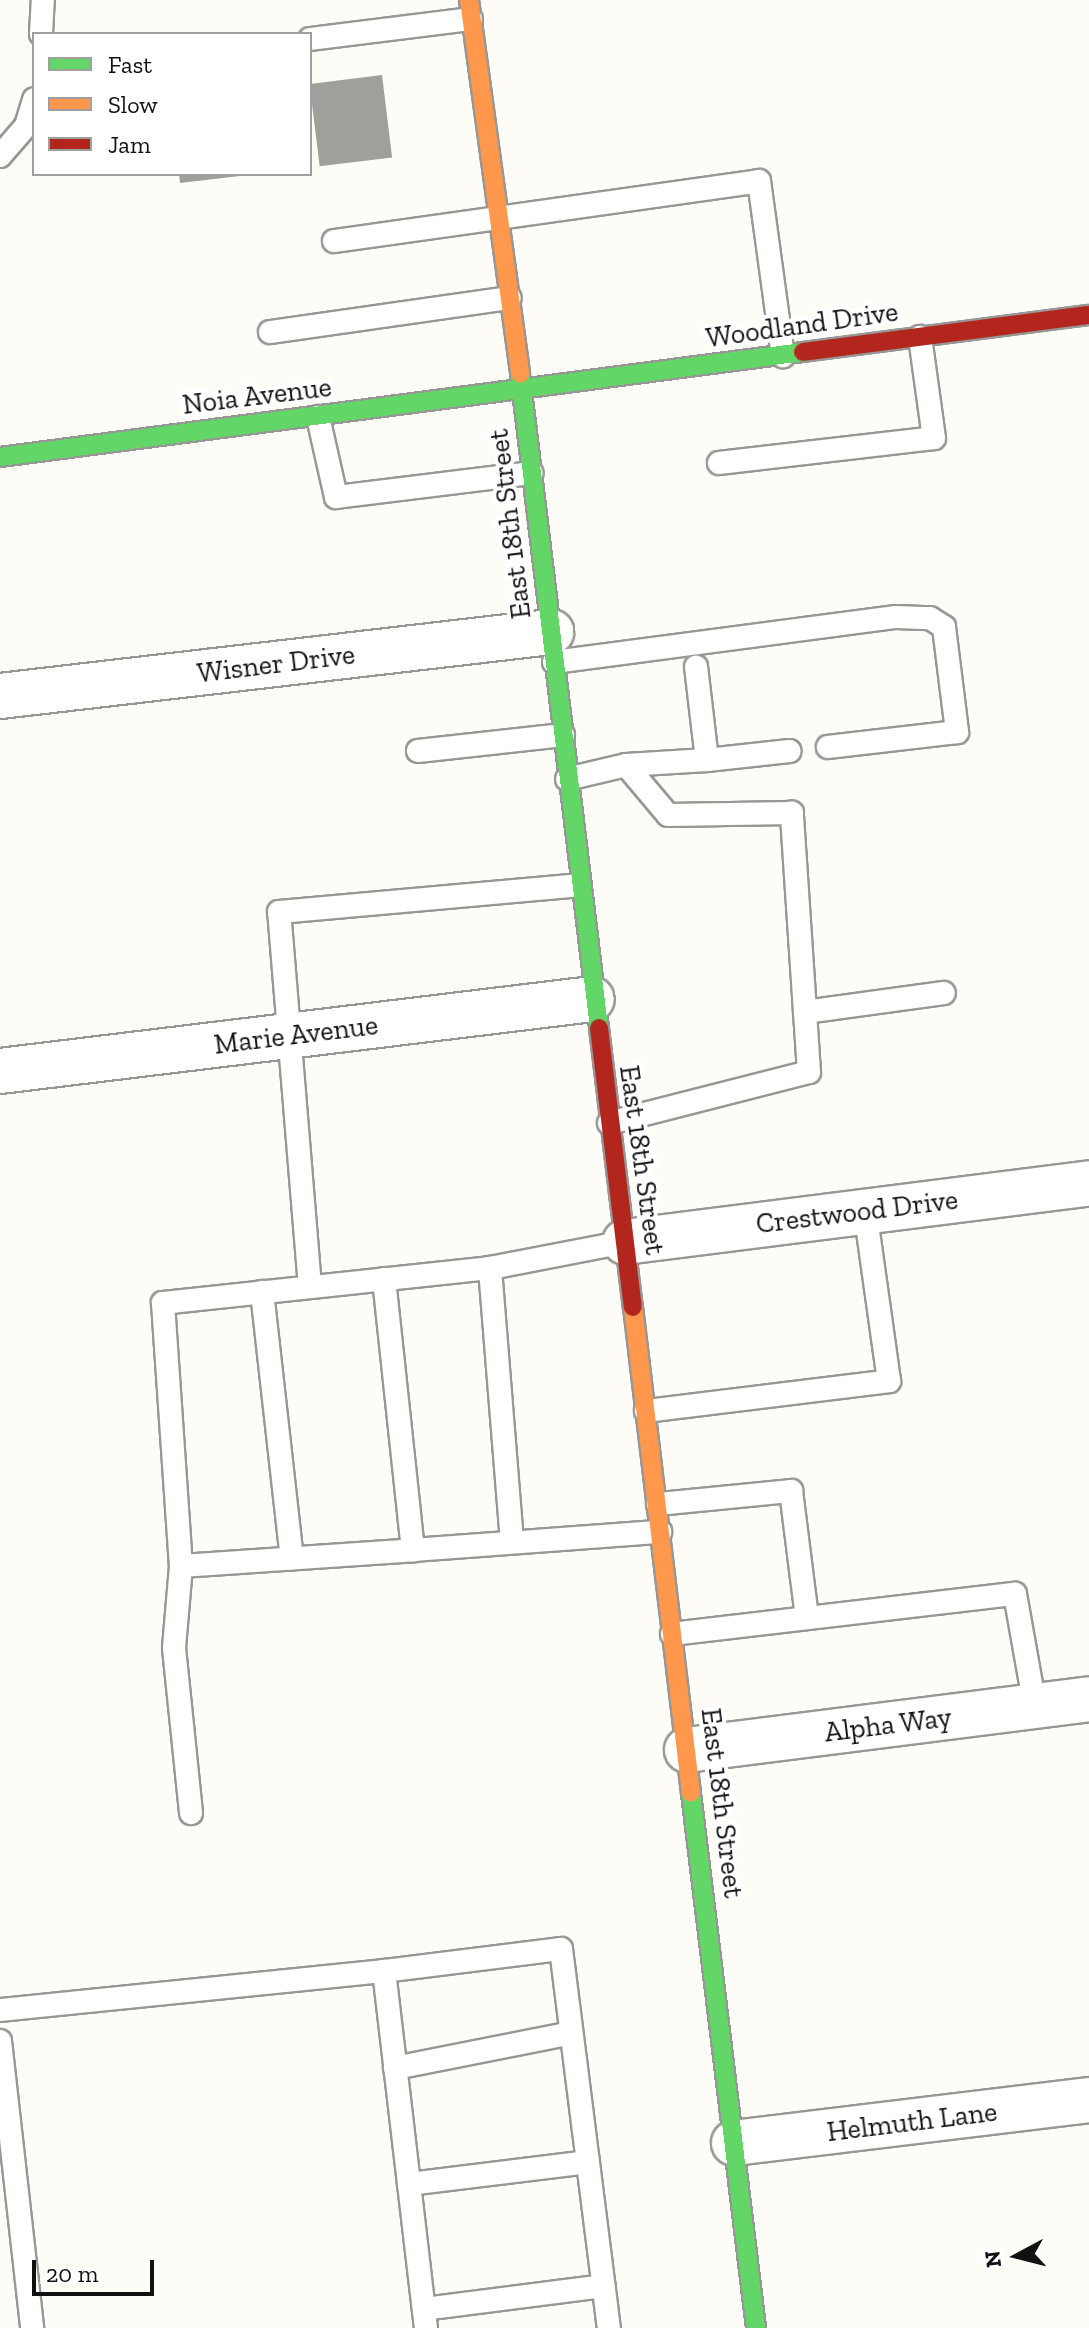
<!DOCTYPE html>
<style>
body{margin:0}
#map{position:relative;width:1089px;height:2328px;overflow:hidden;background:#fdfcf7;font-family:"Zilla Slab",serif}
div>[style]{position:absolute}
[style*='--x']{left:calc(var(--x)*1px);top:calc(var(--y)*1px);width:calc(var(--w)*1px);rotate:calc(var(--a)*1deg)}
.building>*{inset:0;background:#a19f9c;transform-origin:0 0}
.roads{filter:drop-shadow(2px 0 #979795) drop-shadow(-2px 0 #979795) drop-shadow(0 2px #979795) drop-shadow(0 -2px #979795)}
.lane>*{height:22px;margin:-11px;padding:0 11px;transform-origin:11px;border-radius:11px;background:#fffffe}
.street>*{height:44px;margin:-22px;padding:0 22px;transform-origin:22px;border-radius:22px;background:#fffffe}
.fast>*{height:18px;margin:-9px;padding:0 9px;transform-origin:9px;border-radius:9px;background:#63d668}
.slow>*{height:18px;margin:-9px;padding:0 9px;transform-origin:9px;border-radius:9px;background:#ff974d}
.jam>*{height:18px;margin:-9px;padding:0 9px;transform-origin:9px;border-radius:9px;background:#b3261e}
span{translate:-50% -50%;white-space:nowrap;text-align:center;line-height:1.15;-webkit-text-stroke:8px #fff;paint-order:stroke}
.street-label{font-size:28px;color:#111}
.legend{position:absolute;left:32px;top:32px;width:280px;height:144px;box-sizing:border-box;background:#fff;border:2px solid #a0a0a0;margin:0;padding:10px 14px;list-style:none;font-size:24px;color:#111}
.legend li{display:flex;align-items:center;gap:16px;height:40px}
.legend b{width:40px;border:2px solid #a0a0a0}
.north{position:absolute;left:977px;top:2216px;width:80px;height:80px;-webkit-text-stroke:6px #fff;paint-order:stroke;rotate:263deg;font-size:22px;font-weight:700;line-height:32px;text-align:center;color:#111}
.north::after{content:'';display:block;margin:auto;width:28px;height:36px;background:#111;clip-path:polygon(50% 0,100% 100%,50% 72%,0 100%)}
.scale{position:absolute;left:32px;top:2260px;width:122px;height:36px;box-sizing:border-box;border:4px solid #111;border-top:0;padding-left:10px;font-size:24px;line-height:28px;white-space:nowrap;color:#111;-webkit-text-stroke:6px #fff;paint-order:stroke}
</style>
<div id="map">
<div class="building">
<div style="left:382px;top:75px;width:83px;height:73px;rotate:83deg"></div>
<div style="clip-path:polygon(179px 174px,240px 174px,240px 176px,180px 183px)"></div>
</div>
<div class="roads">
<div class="lane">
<div style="--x:41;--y:34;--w:34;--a:-87"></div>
<div style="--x:310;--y:39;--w:162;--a:-7.1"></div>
<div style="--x:0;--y:156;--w:40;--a:-49"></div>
<div style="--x:26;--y:126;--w:28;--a:-73"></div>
<div style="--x:334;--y:241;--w:429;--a:-8"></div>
<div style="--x:759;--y:181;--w:177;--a:82.2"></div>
<div style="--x:270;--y:332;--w:242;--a:-8.1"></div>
<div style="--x:318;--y:417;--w:82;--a:77.3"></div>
<div style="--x:336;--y:497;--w:197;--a:-7"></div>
<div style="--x:719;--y:463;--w:216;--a:-6.6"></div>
<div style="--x:934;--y:438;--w:102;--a:-97.9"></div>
<div style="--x:554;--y:662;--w:345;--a:-7.5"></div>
<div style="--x:896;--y:617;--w:34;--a:2"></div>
<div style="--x:930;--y:618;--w:17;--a:33"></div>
<div style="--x:944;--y:627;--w:106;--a:82.9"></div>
<div style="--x:957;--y:732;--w:130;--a:173.4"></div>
<div style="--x:418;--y:751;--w:146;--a:-6.3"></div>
<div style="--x:707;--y:760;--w:83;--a:-6.2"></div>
<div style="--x:567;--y:779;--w:61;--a:-13.3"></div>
<div style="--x:626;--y:765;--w:81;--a:-3.5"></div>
<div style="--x:707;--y:760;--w:94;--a:-96.7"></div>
<div style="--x:805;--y:1012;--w:140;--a:-7.8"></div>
<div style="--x:609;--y:1123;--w:206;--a:-14.3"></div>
<div style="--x:809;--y:1072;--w:260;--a:-93.8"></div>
<div style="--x:792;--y:813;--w:124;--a:179.1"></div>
<div style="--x:668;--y:815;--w:65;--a:-130"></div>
<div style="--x:490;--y:1268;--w:137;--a:-10.9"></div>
<div style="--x:384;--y:1279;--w:273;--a:83.9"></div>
<div style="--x:310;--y:1287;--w:376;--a:-94.7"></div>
<div style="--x:279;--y:912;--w:301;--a:-5.1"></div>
<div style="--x:262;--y:1292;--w:268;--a:83.6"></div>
<div style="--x:646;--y:1411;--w:245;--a:-7"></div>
<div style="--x:889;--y:1381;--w:172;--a:-98"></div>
<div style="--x:658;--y:1504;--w:134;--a:-5.6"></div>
<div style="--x:791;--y:1491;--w:128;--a:82.8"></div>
<div style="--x:512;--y:1542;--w:275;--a:-94.6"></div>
<div style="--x:490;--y:1268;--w:329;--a:173.9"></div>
<div style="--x:163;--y:1303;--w:264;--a:86.1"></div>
<div style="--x:181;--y:1566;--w:233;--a:-3.9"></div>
<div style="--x:413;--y:1550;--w:248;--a:-4.2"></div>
<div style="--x:181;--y:1566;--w:82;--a:94.9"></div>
<div style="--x:174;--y:1648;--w:166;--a:84.1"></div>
<div style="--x:672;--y:1634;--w:345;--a:-6.7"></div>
<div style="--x:1015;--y:1594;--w:114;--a:79.9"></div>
<div style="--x:384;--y:1971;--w:178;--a:-7.1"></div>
<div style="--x:561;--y:1949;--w:382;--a:82.8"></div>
<div style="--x:0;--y:2010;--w:386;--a:-5.8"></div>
<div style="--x:384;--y:1971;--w:359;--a:83.3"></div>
<div style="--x:0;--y:2041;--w:289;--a:83.6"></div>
<div style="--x:395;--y:2068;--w:179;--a:-11.2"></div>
<div style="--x:409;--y:2184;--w:180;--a:-7"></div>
<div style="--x:424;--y:2309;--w:181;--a:-7.3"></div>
</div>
<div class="street">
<div style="--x:0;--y:696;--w:555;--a:-6.63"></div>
<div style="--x:0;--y:1071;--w:596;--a:-6.93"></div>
<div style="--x:625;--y:1242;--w:468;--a:-7.2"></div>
<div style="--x:687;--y:1750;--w:405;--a:-7.2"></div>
<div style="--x:734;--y:2143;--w:358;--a:-6.9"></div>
</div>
<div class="fast">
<div style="--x:520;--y:374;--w:659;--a:83.11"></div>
<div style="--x:0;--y:457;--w:810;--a:-7.45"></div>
<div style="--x:691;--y:1793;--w:539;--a:83.07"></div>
</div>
<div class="slow">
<div style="--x:469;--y:0;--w:377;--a:82.2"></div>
<div style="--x:633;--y:1307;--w:489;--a:83.2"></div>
</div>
<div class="jam">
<div style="--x:803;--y:352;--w:288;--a:-7.4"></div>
<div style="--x:599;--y:1028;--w:281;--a:83.1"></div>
</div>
</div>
<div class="street-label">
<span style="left:802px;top:325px;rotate:-8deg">Woodland Drive</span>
<span style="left:257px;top:396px;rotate:-7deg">Noia Avenue</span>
<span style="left:510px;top:524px;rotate:-97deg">East 18th Street</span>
<span style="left:276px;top:664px;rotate:-7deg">Wisner Drive</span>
<span style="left:296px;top:1035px;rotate:-7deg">Marie Avenue</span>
<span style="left:642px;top:1160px;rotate:82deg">East 18th Street</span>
<span style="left:857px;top:1212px;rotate:-7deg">Crestwood Drive</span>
<span style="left:888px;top:1725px;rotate:-7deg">Alpha Way</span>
<span style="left:722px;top:1803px;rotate:83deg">East 18th Street</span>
<span style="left:912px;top:2122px;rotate:-7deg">Helmuth Lane</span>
</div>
<ul class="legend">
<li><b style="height:10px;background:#63d668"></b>Fast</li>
<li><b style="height:10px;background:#ff974d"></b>Slow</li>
<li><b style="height:10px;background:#b3261e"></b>Jam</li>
</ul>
<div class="north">N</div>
<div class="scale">20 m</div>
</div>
